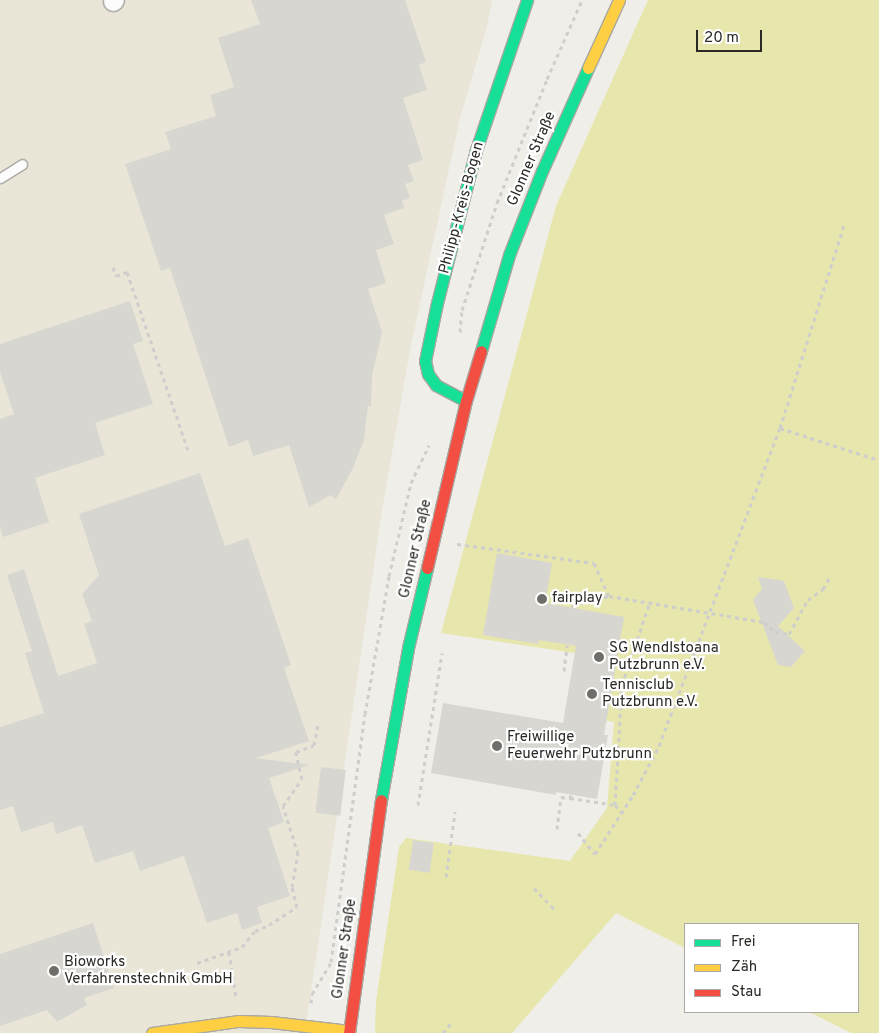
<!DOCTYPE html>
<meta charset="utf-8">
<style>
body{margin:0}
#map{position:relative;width:879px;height:1033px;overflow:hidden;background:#f0eee8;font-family:Overpass,sans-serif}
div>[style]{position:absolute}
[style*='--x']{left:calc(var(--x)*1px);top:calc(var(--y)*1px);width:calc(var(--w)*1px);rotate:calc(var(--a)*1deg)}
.built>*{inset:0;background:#e9e6d8}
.green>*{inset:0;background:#e6e6ad}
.building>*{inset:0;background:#d8d6d1;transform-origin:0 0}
.path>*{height:3px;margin-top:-1.5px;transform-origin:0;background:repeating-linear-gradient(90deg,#cececc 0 4px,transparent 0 8px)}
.roads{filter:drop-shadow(1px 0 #a9a8a3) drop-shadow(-1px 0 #a9a8a3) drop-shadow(0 1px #a9a8a3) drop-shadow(0 -1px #a9a8a3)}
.lane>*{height:9px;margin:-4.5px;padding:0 4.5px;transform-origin:4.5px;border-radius:4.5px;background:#fdfcfc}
.street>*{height:19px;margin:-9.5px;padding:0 9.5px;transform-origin:9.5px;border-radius:9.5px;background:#fdfcfc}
.fast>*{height:11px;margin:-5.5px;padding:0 5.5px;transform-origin:5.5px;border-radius:5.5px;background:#16e098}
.slow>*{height:11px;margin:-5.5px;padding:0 5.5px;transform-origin:5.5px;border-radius:5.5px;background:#ffcf43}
.jam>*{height:11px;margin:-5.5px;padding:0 5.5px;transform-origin:5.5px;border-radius:5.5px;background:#f24e42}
.dots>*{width:14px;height:14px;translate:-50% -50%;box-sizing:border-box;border:2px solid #fff;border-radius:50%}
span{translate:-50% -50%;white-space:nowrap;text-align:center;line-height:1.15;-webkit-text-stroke:4.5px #fff;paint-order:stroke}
.street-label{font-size:15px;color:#2a2925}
.poi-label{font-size:15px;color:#2a2925}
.left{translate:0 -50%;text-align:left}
.legend{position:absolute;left:684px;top:923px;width:175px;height:90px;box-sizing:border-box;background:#fff;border:1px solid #aaa9a8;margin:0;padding:6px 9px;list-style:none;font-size:15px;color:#2a2925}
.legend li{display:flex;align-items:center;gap:10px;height:25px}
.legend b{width:25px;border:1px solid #aaa9a8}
.scale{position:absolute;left:696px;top:30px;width:66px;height:22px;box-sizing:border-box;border:2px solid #2a2925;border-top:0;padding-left:6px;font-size:15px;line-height:18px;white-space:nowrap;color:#2a2925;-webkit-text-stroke:4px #fff;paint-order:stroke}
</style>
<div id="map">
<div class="built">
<div style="clip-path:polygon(0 0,492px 0,487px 27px,460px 118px,410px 350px,382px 511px,305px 1033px,0 1033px)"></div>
</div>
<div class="green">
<div style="clip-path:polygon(648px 0,879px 0,879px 1033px,851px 1033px,809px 1012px,858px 1012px,858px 924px,685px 924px,685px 948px,616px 913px,512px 1033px,375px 1033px,376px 1001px,399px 847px,406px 838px,570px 861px,607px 808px,614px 722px,565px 713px,575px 653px,441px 633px,556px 206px)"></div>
</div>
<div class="building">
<div style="clip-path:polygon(251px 0,405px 0,426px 62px,419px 65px,427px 90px,403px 98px,423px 160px,408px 165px,414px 181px,405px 184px,410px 198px,402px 201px,404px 208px,384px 215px,394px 244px,376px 250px,386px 283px,368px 289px,382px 332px,372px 376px,371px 406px,368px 406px,364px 440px,353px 468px,336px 499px,331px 495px,309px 507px,289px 445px,253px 456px,248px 440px,229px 447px,170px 268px,161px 271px,125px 164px,171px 149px,165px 132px,216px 116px,210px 95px,234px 87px,218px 38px,260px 24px)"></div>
<div style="clip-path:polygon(130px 301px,143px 341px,133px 344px,153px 404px,95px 423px,105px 455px,35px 478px,49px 522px,3px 537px,0 527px,0 419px,14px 414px,0 372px,0 344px)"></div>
<div style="clip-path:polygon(200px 473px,225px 546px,248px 538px,291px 665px,284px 668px,309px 741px,256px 758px,309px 765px,269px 778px,284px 822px,268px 828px,290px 896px,257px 907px,262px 923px,242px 930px,237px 913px,207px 923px,184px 856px,140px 871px,133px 851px,95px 863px,82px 825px,56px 834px,53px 822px,21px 832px,13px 806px,0 810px,0 727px,44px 713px,25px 653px,32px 651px,7px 575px,24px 569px,58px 676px,97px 663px,84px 624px,92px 621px,82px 594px,99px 575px,79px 514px)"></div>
<div style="clip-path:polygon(497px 553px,552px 563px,545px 603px,624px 617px,604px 735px,608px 735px,597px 799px,556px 792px,556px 795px,431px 773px,443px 703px,563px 723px,576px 646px,539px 640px,538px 644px,483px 635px)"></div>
<div style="clip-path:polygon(758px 577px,784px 581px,794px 608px,778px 626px,805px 651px,791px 667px,778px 665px,753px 600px,762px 589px)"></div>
<div style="left:321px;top:767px;width:25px;height:46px;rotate:7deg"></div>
<div style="left:413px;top:840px;width:21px;height:30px;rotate:8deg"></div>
<div style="clip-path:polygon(93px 923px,114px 988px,84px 998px,87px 1005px,57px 1022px,47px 1010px,0 1026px,0 954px)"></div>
</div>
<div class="path">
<div style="--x:113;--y:267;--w:9;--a:72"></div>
<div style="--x:116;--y:276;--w:12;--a:-20"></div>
<div style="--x:127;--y:272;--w:191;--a:71.1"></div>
<div style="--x:460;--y:332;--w:22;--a:-85"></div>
<div style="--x:462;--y:310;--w:113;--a:-71.9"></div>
<div style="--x:497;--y:203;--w:134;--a:-68"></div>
<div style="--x:547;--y:79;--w:86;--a:-66.1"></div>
<div style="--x:780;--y:428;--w:104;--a:17.9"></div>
<div style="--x:457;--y:544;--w:138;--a:7.9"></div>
<div style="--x:594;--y:563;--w:36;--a:66"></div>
<div style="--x:609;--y:596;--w:157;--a:9.5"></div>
<div style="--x:764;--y:622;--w:15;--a:42"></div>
<div style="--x:775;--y:632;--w:14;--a:8"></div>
<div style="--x:789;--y:634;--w:39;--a:-61"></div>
<div style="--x:808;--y:600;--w:19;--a:-36"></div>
<div style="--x:823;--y:589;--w:14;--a:-60"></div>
<div style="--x:573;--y:608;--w:3;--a:-90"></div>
<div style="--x:573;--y:605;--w:37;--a:-14"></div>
<div style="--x:564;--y:671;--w:26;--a:-83"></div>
<div style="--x:570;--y:798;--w:46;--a:8.8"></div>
<div style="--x:615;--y:805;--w:11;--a:49"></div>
<div style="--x:418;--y:805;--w:154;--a:-81"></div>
<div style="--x:615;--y:805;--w:120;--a:-86.7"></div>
<div style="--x:622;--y:685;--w:88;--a:-71.4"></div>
<div style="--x:557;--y:829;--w:32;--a:-83"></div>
<div style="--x:561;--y:797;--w:9;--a:6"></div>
<div style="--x:570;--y:798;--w:3;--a:-72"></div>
<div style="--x:578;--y:833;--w:27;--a:51"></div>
<div style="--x:595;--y:854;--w:70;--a:-57.2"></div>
<div style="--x:633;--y:795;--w:55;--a:-62"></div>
<div style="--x:659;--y:746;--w:340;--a:-69.2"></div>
<div style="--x:780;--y:428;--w:213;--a:-72.5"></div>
<div style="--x:446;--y:877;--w:66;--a:-82.1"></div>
<div style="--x:534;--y:888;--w:29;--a:46"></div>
<div style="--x:229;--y:952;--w:47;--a:81.3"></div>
<div style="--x:197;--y:963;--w:48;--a:-19.6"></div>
<div style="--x:242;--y:947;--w:21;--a:-51"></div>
<div style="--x:255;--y:931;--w:15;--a:-23"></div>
<div style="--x:269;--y:925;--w:33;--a:-33"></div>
<div style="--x:297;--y:907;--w:21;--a:-104"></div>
<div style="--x:292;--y:887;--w:34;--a:-80"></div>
<div style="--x:298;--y:854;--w:50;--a:-107.4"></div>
<div style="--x:283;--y:806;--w:33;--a:-55"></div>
<div style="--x:302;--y:779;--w:28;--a:-103"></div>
<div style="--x:296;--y:752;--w:19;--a:-21"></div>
<div style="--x:314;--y:745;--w:21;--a:-79"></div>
<div style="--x:311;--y:1003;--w:9;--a:-84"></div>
<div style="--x:312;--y:994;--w:37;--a:-59"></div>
<div style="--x:331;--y:962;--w:250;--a:-82.2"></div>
<div style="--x:365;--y:714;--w:140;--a:-80.1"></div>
<div style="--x:389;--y:576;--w:96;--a:-76.7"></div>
<div style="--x:411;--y:483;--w:42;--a:-64.7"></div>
<div style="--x:443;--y:1033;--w:14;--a:-51"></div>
</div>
<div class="roads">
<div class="lane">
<div style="--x:0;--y:178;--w:26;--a:-32"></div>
</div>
<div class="street">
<div style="--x:113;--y:1;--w:1;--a:-45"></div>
</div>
<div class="fast">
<div style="--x:481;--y:351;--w:100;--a:-73.7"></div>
<div style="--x:509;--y:255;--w:90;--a:-68.6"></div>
<div style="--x:542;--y:171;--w:113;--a:-65.9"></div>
<div style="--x:466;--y:401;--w:34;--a:-152"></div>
<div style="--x:436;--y:385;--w:14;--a:-126"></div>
<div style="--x:428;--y:374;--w:13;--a:-103"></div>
<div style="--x:425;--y:361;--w:59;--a:-78.3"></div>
<div style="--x:437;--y:303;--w:158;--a:-75.7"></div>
<div style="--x:476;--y:150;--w:158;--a:-71.2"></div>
<div style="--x:381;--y:800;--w:154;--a:-79.9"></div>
<div style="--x:408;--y:648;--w:82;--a:-76.6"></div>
</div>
<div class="slow">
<div style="--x:588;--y:68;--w:75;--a:-65.5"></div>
<div style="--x:152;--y:1033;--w:88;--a:-7.9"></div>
<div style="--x:239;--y:1021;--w:32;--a:2"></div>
<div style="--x:271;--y:1022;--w:79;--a:6.6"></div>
</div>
<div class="jam">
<div style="--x:427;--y:568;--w:171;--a:-76.9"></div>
<div style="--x:466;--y:401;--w:52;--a:-73.3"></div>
<div style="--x:349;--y:1033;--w:235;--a:-82.2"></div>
</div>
</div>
<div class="dots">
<div style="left:542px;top:599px;background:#6f6e69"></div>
<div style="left:599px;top:657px;background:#6f6e69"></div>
<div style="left:592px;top:694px;background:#6f6e69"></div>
<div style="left:497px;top:746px;background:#6f6e69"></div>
<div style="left:54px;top:971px;background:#6f6e69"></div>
</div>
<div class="street-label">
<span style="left:532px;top:159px;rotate:-67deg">Glonner Straße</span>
<span style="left:462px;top:208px;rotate:-75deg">Philipp-Kreis-Bogen</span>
<span style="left:416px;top:549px;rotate:-77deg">Glonner Straße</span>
<span style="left:345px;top:949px;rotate:-82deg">Glonner Straße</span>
</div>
<div class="poi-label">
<span class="left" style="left:552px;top:599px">fairplay</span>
<span class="left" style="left:609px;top:657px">SG Wendlstoana<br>Putzbrunn e.V.</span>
<span class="left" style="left:602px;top:694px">Tennisclub<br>Putzbrunn e.V.</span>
<span class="left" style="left:507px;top:746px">Freiwillige<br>Feuerwehr Putzbrunn</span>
<span class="left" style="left:64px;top:971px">Bioworks<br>Verfahrenstechnik GmbH</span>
</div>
<ul class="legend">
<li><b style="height:6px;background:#16e098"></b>Frei</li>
<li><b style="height:6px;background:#ffcf43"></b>Zäh</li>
<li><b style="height:6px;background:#f24e42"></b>Stau</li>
</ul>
<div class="scale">20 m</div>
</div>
